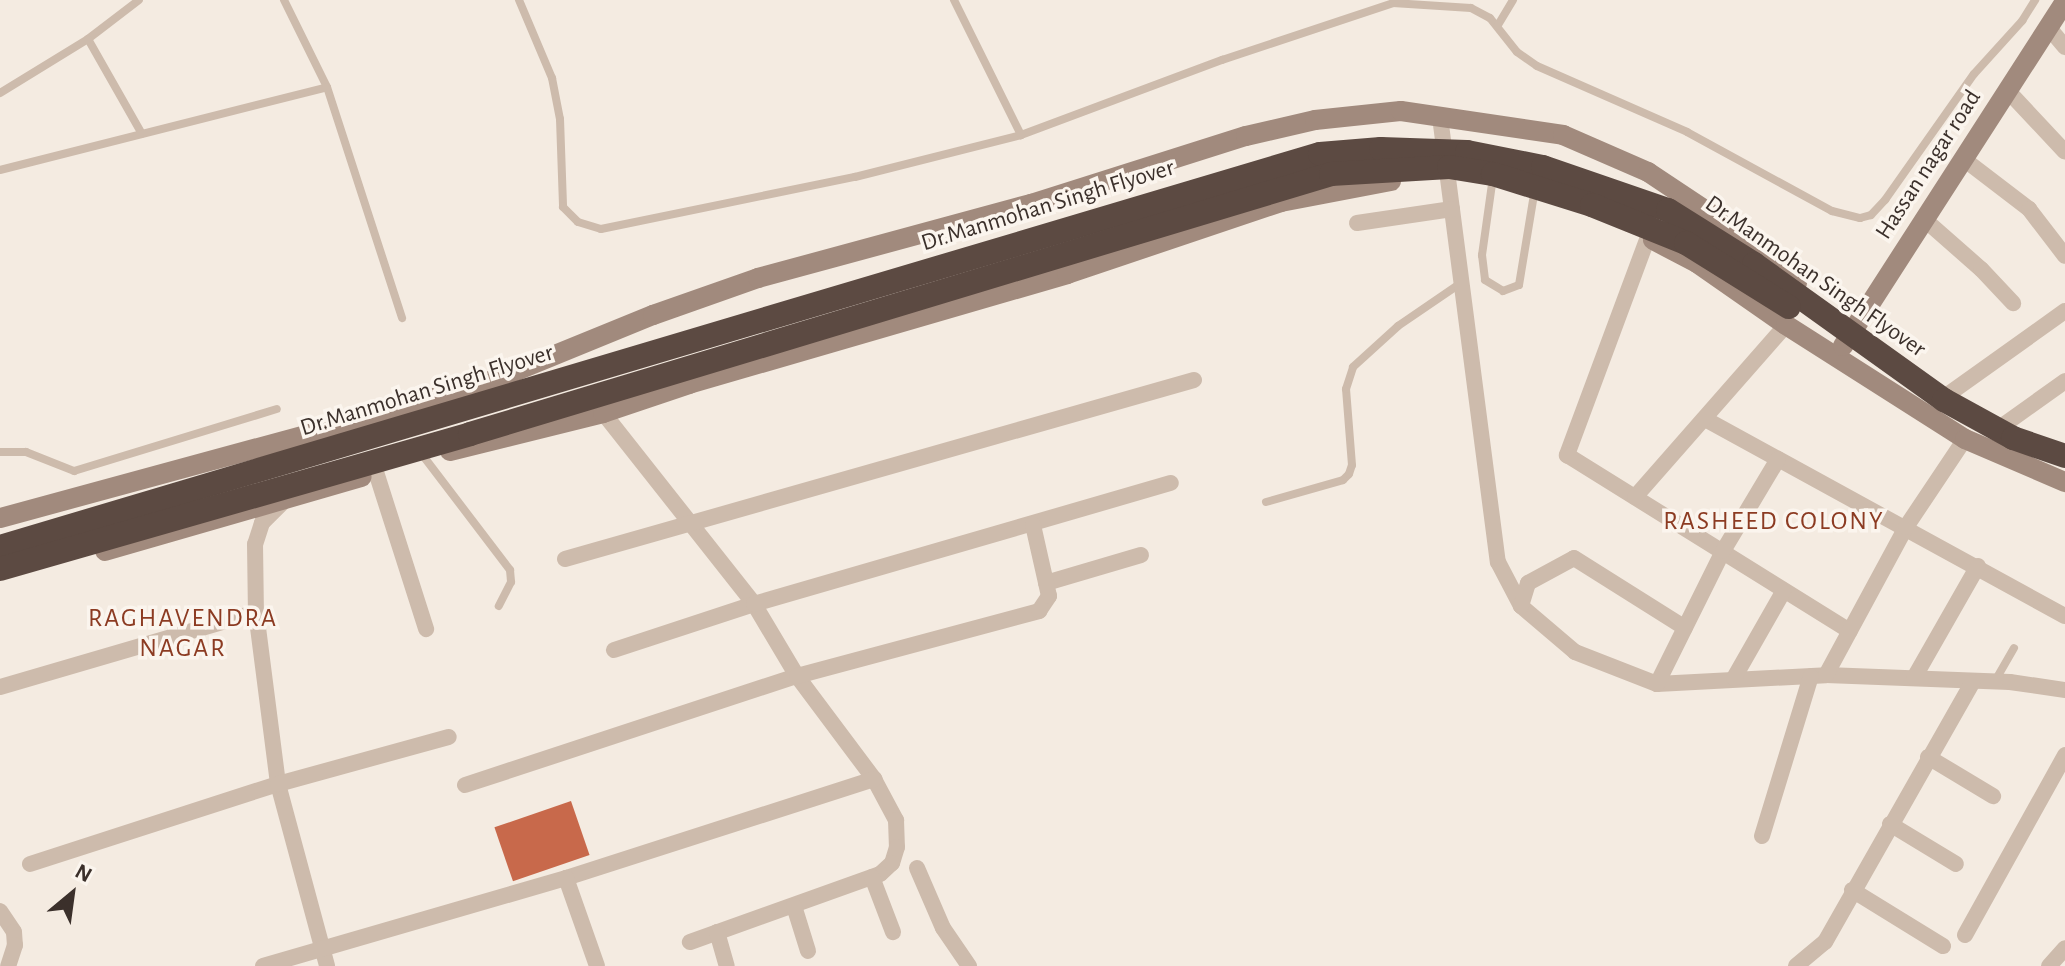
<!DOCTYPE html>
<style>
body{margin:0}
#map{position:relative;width:2065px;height:966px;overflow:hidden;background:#f4ebe1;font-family:"Alegreya Sans",sans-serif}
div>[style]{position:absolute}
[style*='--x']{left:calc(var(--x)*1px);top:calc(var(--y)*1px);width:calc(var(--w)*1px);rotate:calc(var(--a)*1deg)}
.building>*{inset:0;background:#c8694b;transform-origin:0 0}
.lane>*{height:8px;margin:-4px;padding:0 4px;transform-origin:4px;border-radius:4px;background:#cdbbac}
.street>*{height:16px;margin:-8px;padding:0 8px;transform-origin:8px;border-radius:8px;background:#cdbbac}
.secondary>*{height:20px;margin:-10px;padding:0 10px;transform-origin:10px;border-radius:10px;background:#a18a7d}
.highway-bridge>*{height:24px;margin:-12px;padding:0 12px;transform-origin:12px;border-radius:12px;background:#5c4a42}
span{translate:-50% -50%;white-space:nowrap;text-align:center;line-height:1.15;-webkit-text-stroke:7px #fbf5ee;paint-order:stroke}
.street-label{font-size:24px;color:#3b302b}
.neighbourhood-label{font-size:26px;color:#8c3b22;letter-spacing:2px}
.north{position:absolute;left:32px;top:854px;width:80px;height:80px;-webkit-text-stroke:6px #fbf5ee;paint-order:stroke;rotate:29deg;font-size:22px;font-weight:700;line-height:32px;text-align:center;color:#3b302b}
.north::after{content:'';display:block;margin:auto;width:28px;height:36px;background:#3b302b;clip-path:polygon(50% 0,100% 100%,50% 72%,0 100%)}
</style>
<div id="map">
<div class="building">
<div style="left:571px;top:801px;width:57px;height:81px;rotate:71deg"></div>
</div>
<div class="lane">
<div style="--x:284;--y:0;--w:97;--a:63.7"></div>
<div style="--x:519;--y:0;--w:85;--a:67.1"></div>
<div style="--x:552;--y:78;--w:42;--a:79"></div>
<div style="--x:560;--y:119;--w:88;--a:88"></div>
<div style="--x:563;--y:207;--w:21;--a:45"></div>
<div style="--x:578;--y:222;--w:24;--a:17"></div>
<div style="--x:601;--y:229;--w:259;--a:-11.6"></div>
<div style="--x:855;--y:177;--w:171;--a:-14.2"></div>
<div style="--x:1021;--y:135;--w:215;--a:-20.5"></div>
<div style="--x:1222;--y:60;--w:180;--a:-18.4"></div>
<div style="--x:1393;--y:3;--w:78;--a:3.7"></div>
<div style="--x:1471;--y:8;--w:21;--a:28"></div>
<div style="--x:1490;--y:18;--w:43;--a:51.5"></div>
<div style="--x:1517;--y:52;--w:24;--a:35"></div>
<div style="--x:1537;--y:66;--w:164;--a:23.7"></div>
<div style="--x:1687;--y:132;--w:165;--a:28.6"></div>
<div style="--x:1832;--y:211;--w:29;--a:14"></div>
<div style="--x:1860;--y:218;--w:11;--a:-15"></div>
<div style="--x:1871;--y:215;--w:21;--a:-47"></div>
<div style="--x:1885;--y:200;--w:154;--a:-54.8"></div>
<div style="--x:1974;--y:74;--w:72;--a:-47.8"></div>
<div style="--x:2022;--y:21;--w:25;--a:-58"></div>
<div style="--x:954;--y:0;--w:151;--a:63.6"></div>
<div style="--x:1498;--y:25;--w:29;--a:-59"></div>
<div style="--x:88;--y:39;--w:64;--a:-37.4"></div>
<div style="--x:0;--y:93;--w:103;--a:-31.5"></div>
<div style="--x:88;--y:39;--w:109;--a:60.4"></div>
<div style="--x:0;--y:170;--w:337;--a:-14.2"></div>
<div style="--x:327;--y:87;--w:243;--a:72"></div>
<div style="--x:1492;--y:184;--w:72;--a:98"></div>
<div style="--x:1482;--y:255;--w:25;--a:83"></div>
<div style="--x:1485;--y:280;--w:21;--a:31"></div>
<div style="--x:1503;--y:291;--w:17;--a:-21"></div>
<div style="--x:1519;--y:285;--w:92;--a:-80.6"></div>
<div style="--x:0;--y:452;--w:26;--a:0"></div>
<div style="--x:26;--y:452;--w:52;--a:21.6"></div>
<div style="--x:74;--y:471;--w:212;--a:-17"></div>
<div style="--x:424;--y:457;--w:142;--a:52.7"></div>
<div style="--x:510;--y:570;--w:12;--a:85"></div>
<div style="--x:511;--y:582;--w:27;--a:117"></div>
<div style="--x:1266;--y:502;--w:80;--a:-15.9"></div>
<div style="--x:1343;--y:480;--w:8;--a:-45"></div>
<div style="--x:1349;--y:474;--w:9;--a:-72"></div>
<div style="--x:1352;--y:465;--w:76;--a:-94.5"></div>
<div style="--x:1346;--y:389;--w:23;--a:-72"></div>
<div style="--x:1353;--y:367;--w:61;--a:-42.3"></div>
<div style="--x:1398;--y:326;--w:76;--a:-34.3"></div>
<div style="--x:1995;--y:681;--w:38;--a:-60"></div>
</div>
<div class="street">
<div style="--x:2049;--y:28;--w:25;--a:50"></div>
<div style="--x:2008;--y:91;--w:83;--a:46.9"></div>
<div style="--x:1440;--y:117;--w:449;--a:82.6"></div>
<div style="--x:1498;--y:562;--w:50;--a:62.4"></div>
<div style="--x:1521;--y:606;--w:71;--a:40.4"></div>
<div style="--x:1575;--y:652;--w:88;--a:21.3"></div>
<div style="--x:1657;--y:684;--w:169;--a:-3"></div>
<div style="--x:1826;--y:675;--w:184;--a:2.2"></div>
<div style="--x:2010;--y:682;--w:56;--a:8.3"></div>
<div style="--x:1965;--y:160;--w:81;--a:37.4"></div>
<div style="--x:2029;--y:209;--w:59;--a:52.5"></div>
<div style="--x:1924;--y:219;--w:76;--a:41.3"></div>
<div style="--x:1981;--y:269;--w:47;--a:46.7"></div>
<div style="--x:1357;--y:223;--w:96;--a:-8.4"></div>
<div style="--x:1648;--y:237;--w:233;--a:110.4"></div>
<div style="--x:1567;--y:455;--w:333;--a:31.9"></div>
<div style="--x:1950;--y:393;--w:141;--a:-35.5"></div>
<div style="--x:597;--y:405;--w:253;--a:51.7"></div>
<div style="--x:754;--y:604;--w:84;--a:59.2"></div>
<div style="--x:797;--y:676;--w:129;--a:53.2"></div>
<div style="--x:874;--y:779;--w:47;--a:61.8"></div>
<div style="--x:896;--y:820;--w:27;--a:88"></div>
<div style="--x:897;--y:847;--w:17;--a:107"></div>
<div style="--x:892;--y:863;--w:16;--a:137"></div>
<div style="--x:880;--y:874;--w:202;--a:160.3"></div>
<div style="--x:1705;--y:419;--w:410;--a:28.7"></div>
<div style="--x:2005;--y:424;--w:74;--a:-35.6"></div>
<div style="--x:376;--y:472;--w:165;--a:72.3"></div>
<div style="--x:1635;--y:497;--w:229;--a:-48.7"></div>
<div style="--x:282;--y:498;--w:4;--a:76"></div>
<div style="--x:283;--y:502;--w:30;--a:135"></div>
<div style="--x:262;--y:523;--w:22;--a:108"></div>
<div style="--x:255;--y:544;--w:68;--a:89.2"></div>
<div style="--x:256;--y:612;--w:173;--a:82.7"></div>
<div style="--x:278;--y:784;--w:188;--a:74.9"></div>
<div style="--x:565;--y:559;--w:654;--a:-15.89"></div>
<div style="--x:1046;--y:583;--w:99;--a:-16.4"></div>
<div style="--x:1521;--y:606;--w:24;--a:-73"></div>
<div style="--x:1528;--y:583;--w:52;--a:-28.5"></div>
<div style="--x:1574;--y:558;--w:131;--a:32.2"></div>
<div style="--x:614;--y:650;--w:147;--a:-18.2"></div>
<div style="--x:754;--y:604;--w:434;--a:-16.2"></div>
<div style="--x:1826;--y:675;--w:168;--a:-61.6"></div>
<div style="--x:1906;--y:527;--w:106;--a:-56.2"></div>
<div style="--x:1734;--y:678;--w:99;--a:-60.3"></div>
<div style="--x:1914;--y:678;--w:129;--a:-60.3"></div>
<div style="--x:1657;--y:684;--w:148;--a:-63.6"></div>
<div style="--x:1723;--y:551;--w:107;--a:-59.1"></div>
<div style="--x:0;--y:687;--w:267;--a:-16.3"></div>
<div style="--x:1928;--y:757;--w:76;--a:31"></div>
<div style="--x:465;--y:785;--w:349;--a:-18.2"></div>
<div style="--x:797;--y:676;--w:251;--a:-15"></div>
<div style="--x:1039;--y:611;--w:18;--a:-56"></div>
<div style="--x:1049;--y:596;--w:73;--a:-102.7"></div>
<div style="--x:1890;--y:824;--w:77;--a:31.2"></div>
<div style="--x:1762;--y:836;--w:167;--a:-73"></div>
<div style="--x:30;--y:864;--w:261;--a:-17.9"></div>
<div style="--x:278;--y:784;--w:177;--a:-15.4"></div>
<div style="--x:917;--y:868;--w:65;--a:66.6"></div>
<div style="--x:943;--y:928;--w:46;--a:55.6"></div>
<div style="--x:872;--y:877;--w:59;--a:69.1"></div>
<div style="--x:566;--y:878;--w:324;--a:-17.8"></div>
<div style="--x:1852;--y:890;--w:107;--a:31.6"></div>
<div style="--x:794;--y:906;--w:47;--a:72.7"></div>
<div style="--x:0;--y:911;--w:25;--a:56"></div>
<div style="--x:14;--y:932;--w:13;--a:86"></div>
<div style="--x:15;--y:945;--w:22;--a:108"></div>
<div style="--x:717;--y:932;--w:35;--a:74"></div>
<div style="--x:1965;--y:935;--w:206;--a:-60.9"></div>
<div style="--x:263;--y:966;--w:316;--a:-16.2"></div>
<div style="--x:566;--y:878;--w:93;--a:70.6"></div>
<div style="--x:1796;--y:966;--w:38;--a:-40"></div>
<div style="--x:1825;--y:942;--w:299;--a:-60.4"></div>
<div style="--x:2049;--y:966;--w:24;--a:-48"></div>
</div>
<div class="secondary">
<div style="--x:1653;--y:240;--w:50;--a:27.6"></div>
<div style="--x:1697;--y:263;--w:108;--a:34.9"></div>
<div style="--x:1786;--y:325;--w:212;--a:32.5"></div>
<div style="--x:1965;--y:439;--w:109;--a:23.3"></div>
<div style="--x:1843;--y:346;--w:410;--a:-57.2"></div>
<div style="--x:450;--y:451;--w:158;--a:-13.9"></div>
<div style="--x:603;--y:413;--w:91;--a:-18.6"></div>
<div style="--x:689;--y:384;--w:394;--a:-16.2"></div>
<div style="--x:1067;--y:274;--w:226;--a:-18.6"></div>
<div style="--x:1281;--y:202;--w:112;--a:-10.8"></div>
<div style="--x:0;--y:518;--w:367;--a:-15.2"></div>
<div style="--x:354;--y:422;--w:148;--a:-16.8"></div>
<div style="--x:496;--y:379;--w:170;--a:-22.2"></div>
<div style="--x:653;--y:315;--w:111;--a:-19.4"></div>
<div style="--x:758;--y:278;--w:283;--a:-15.2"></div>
<div style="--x:1031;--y:204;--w:225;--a:-17.6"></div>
<div style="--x:1246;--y:136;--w:71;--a:-13.1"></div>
<div style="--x:1315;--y:120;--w:86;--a:-6"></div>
<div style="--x:1401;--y:111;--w:164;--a:8.4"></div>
<div style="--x:1563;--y:135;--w:93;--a:23.5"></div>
<div style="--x:1648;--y:172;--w:108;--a:33.7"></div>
<div style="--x:1738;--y:232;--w:78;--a:40.8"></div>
<div style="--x:105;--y:551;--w:267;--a:-16.1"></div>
</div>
<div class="highway-bridge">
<div style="--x:0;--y:547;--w:1377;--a:-16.58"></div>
<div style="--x:1320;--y:154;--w:61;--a:-4.7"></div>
<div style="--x:1381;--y:149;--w:86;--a:2"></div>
<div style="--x:1467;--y:152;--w:77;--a:11.2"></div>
<div style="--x:1543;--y:167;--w:132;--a:19"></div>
<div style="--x:1668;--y:210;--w:102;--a:32.1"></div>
<div style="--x:1754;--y:264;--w:234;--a:35.6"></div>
<div style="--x:1944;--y:400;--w:79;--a:28.8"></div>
<div style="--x:2013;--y:438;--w:55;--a:19.1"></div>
<div style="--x:0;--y:569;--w:489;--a:-16"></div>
<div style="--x:470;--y:434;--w:899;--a:-16.8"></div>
<div style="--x:1331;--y:174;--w:118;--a:-3.4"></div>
<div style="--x:1449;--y:167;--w:45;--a:9"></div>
<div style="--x:1493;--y:174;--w:104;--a:17.4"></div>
<div style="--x:1592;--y:205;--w:101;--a:22"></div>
<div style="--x:1686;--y:243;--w:121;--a:31.9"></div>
</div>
<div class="street-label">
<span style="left:1929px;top:165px;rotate:-57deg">Hassan nagar road</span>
<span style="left:1048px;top:206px;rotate:-17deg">Dr.Manmohan Singh Flyover</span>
<span style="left:1815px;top:277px;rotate:35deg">Dr.Manmohan Singh Flyover</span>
<span style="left:427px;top:391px;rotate:-17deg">Dr.Manmohan Singh Flyover</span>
</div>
<div class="neighbourhood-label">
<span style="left:1774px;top:522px">RASHEED COLONY</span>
<span style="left:183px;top:634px">RAGHAVENDRA<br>NAGAR</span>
</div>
<div class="north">N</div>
</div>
